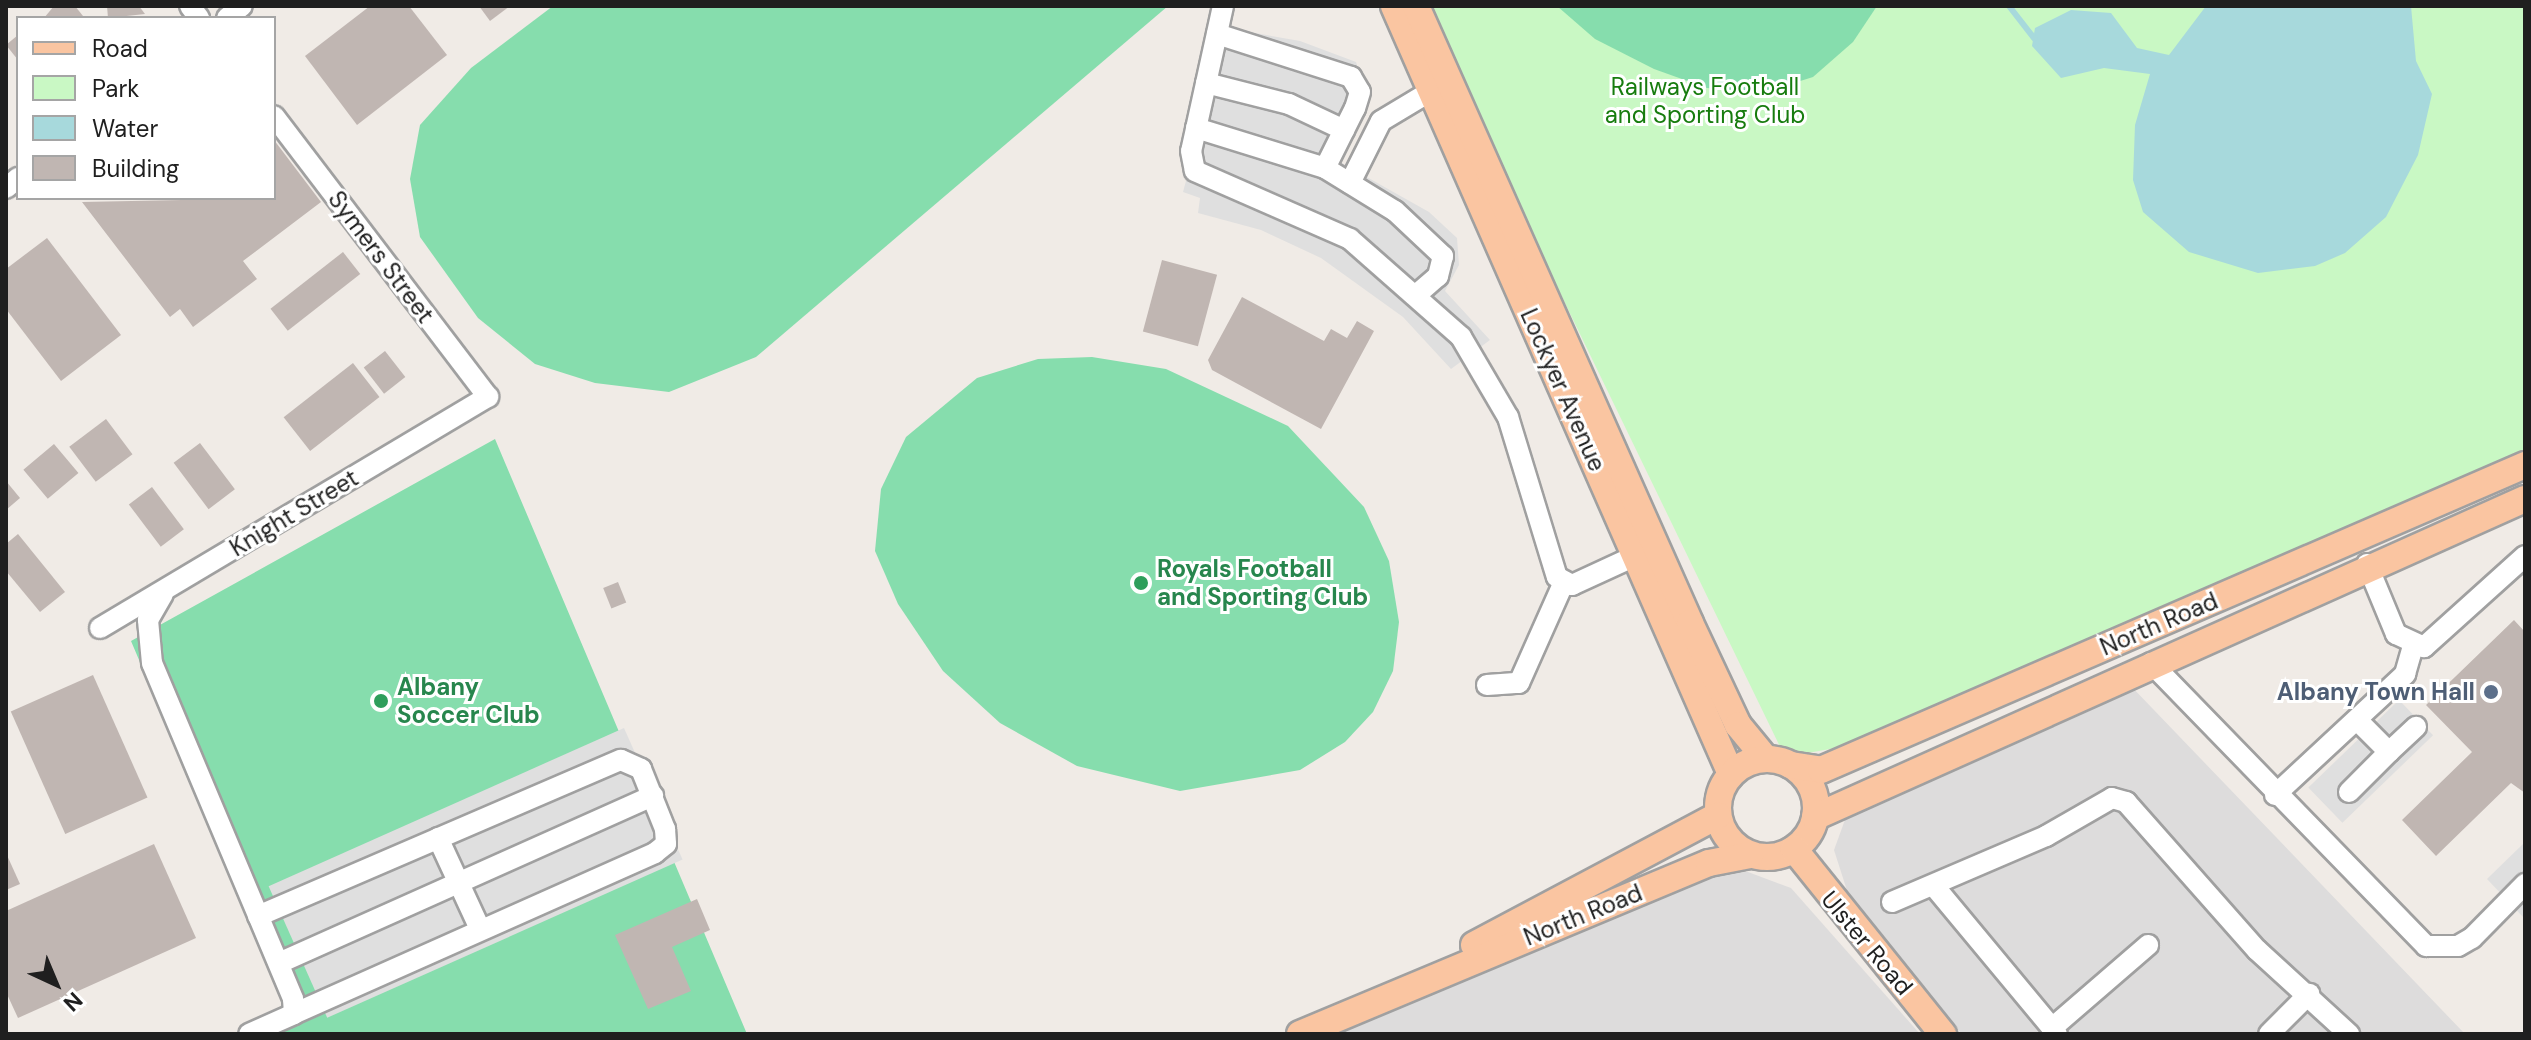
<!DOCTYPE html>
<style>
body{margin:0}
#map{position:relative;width:2531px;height:1040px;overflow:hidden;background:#f0ebe6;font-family:"DM Sans",sans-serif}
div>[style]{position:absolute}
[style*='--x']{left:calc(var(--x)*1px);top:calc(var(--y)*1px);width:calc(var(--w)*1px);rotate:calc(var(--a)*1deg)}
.residential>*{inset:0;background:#dddcdc}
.park>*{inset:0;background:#c9f8c4}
.pitch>*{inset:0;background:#86ddad}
.parking>*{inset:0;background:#dfdfdf;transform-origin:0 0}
.water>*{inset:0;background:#a7d9dc}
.stream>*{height:6px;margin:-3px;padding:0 3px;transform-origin:3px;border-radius:3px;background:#a7d9dc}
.building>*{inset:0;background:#c0b6b2;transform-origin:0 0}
.roads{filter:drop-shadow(2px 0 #a0a0a0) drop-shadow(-2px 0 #a0a0a0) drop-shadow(0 2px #a0a0a0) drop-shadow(0 -2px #a0a0a0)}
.minor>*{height:20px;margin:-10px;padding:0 10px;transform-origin:10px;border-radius:10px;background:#fff}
.major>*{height:26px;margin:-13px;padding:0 13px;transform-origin:13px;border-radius:13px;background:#fac5a1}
.major>.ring{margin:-13px;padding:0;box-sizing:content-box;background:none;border:26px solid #fac5a1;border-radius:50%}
.dots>*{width:22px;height:22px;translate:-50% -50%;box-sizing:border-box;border:4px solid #fff;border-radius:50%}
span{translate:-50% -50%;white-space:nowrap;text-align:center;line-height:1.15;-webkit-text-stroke:6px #fff;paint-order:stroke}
.park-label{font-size:24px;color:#177c0e}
.street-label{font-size:24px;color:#1f1f1f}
.leisure-label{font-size:24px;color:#27864d;font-weight:700}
.left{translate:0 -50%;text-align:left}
.service-label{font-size:24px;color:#4e5e75;font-weight:700}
.right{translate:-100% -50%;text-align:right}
.frame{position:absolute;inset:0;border:8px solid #1f1f1f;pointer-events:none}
.legend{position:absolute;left:16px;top:16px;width:260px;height:184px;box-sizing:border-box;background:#fff;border:2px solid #a5a5a5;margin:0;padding:10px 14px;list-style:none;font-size:24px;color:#1f1f1f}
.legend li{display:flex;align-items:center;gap:16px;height:40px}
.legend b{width:40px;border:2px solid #a5a5a5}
.north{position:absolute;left:16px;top:944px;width:80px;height:80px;-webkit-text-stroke:6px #fff;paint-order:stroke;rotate:136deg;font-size:22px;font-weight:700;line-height:32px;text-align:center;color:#1f1f1f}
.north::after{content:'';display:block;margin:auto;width:28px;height:36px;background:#1f1f1f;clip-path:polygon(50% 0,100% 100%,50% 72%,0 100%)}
</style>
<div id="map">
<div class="residential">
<div style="clip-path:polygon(2129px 684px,2465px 1034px,1962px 1034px,1851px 903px,1834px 850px,1850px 806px)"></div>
<div style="clip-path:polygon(1748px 872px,1791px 888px,1920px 1034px,1324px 1034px,1695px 873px)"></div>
</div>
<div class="park">
<div style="clip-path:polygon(1421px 6px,2525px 6px,2525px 453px,1847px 746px,1785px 757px)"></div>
</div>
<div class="pitch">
<div style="clip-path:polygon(553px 6px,1168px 6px,756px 357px,669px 392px,595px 383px,535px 364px,478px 318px,420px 237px,410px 179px,420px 125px,471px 68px)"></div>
<div style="clip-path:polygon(1557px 6px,1877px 6px,1853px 42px,1813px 77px,1762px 93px,1707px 88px,1654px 69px,1595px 39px)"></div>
<div style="clip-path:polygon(1092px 357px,1166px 369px,1288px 426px,1364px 507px,1389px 561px,1399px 622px,1393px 671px,1373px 712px,1345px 742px,1300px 770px,1180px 791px,1077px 766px,1000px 723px,943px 671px,898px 604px,875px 551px,881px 489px,906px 437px,977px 378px,1038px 359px)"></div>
<div style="clip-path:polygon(495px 439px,747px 1034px,251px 1034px,290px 1016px,131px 641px)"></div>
</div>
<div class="parking">
<div style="clip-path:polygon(1227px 28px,1300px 41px,1356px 62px,1368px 100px,1340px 162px,1429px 212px,1457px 238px,1459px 265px,1445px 291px,1490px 340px,1451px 369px,1403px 317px,1321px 258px,1261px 230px,1198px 213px,1200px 198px,1183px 192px)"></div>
<div style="left:2399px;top:700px;width:49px;height:126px;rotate:46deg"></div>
<div style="left:624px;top:728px;width:144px;height:389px;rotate:66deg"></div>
<div style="clip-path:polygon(2525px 842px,2525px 915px,2523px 917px,2487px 879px)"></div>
</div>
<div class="water">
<div style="clip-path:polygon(2206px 6px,2411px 6px,2416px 61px,2432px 94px,2418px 155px,2386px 217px,2345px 253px,2315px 266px,2258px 273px,2189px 252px,2143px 212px,2133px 180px,2135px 125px,2150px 74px,2104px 68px,2061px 78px,2032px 46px,2035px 28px,2071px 10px,2111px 13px,2137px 48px,2169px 55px)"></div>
</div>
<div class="stream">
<div style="--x:2009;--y:6;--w:41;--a:52"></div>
</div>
<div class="building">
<div style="clip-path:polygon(54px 6px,75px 6px,83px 16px,44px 18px)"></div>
<div style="clip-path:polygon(107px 6px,139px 6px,145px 14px,108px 18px)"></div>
<div style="clip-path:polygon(370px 6px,409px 6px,447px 55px,357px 125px,305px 56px)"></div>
<div style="clip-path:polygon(479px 6px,510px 6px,490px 21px)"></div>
<div style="clip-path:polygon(18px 35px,18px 60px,6px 45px)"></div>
<div style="clip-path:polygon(274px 140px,321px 202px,243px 261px,257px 279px,193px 327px,180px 309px,170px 317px,82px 202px,274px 198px)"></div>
<div style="clip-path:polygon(47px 238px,121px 335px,61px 381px,6px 309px,6px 269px)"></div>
<div style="left:343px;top:252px;width:28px;height:92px;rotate:52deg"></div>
<div style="left:1162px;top:260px;width:57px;height:74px;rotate:15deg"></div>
<div style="clip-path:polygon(1242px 297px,1324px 341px,1331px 329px,1347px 338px,1357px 321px,1374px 331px,1321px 429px,1212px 370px,1208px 360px)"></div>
<div style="left:385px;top:351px;width:33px;height:27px;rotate:52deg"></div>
<div style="left:353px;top:363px;width:43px;height:88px;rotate:52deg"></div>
<div style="left:106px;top:419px;width:44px;height:46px;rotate:53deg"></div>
<div style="left:200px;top:443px;width:58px;height:33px;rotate:53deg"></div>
<div style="left:54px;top:444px;width:38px;height:40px;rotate:50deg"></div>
<div style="clip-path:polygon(6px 481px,20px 498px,6px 510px)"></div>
<div style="left:152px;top:487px;width:53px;height:29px;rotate:53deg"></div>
<div style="clip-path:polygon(18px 534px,65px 592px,40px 612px,6px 571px,6px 544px)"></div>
<div style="left:618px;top:582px;width:22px;height:16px;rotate:68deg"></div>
<div style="clip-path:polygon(2514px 620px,2525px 632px,2525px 793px,2511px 783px,2436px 856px,2402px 820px,2472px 752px,2426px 705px)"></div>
<div style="left:93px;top:675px;width:134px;height:90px;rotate:66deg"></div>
<div style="clip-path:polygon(154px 844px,196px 938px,18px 1018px,6px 992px,6px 911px)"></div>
<div style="clip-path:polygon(6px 853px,20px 884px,6px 890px)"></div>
<div style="clip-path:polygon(697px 899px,710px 930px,672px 947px,691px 991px,648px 1009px,615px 935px)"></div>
</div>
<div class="roads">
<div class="minor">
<div style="--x:190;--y:6;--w:15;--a:53"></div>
<div style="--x:1223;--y:6;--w:148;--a:102.4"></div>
<div style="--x:1191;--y:151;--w:20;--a:79"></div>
<div style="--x:1195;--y:171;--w:169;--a:23.7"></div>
<div style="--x:1350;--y:239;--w:148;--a:41.4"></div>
<div style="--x:1461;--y:337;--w:93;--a:59.6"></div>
<div style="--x:1508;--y:417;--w:167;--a:73"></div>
<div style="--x:1557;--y:577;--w:17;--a:28"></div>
<div style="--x:1572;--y:585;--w:81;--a:-24.7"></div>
<div style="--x:227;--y:18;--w:19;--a:-39"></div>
<div style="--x:1217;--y:34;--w:141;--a:17.8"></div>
<div style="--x:1351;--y:77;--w:17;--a:59"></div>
<div style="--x:1360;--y:92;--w:17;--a:107"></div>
<div style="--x:1355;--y:108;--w:67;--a:116.6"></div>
<div style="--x:1206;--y:83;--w:86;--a:14.2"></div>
<div style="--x:1289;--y:104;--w:61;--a:25.3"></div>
<div style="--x:1196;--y:128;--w:135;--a:17.2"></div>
<div style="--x:1325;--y:168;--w:82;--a:31.6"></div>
<div style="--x:1395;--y:211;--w:66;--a:43.2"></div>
<div style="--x:1443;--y:256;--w:21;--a:104"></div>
<div style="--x:1438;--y:276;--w:28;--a:139"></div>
<div style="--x:1350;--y:183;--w:69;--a:-63.4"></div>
<div style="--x:1381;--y:121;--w:70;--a:-31"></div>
<div style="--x:6;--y:188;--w:16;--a:-40"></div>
<div style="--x:2367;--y:564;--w:76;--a:67.5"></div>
<div style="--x:2396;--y:634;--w:31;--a:25"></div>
<div style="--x:2424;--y:647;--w:136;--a:-42"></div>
<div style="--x:163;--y:594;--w:30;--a:120"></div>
<div style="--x:148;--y:620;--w:43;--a:84.7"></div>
<div style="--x:152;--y:663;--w:364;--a:67.2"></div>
<div style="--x:293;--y:999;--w:15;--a:86"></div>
<div style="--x:294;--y:1014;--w:49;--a:156"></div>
<div style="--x:100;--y:628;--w:452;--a:-30.8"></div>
<div style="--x:488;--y:397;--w:353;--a:-127.3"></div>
<div style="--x:2151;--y:663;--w:395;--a:45.8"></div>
<div style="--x:2426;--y:946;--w:32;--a:0"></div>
<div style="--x:2458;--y:946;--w:16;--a:-30"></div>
<div style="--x:2472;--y:938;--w:76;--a:-45.5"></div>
<div style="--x:1487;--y:685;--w:32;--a:-4"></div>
<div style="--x:1519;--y:683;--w:111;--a:-66"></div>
<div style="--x:2389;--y:752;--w:37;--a:-43"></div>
<div style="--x:2349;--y:792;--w:57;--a:-45"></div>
<div style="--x:2389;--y:752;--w:45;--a:-135"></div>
<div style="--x:2275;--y:795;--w:178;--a:-42.9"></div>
<div style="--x:2405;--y:674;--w:29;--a:-74"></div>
<div style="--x:438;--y:838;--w:100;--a:65.2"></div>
<div style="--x:1934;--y:886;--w:192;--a:50.3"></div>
<div style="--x:1892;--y:902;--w:168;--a:-23.2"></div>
<div style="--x:2046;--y:836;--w:76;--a:-29.9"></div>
<div style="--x:2112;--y:798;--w:15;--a:16"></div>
<div style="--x:2126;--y:802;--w:198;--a:48.5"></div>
<div style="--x:2257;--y:950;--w:125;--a:42.4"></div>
<div style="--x:258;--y:916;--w:395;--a:-23.3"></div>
<div style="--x:621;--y:760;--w:22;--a:24"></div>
<div style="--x:641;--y:769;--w:65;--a:68.2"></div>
<div style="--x:665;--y:829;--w:15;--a:86"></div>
<div style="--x:666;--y:844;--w:14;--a:141"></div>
<div style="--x:655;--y:853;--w:395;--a:156"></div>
<div style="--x:279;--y:963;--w:410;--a:-24.1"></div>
<div style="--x:2052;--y:1028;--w:127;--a:-40.8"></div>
<div style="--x:2269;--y:1034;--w:57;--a:-45"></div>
</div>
<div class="major">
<div style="--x:1394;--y:6;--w:839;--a:66.31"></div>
<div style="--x:1416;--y:6;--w:675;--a:66.05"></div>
<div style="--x:1690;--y:623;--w:113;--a:64.8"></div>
<div style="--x:1738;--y:725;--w:44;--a:50.5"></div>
<div class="ring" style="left:1718px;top:759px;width:72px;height:72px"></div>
<div style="--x:1791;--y:765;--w:30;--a:9"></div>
<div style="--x:1821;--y:770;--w:767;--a:-23.42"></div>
<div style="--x:1815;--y:817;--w:778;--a:-24.13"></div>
<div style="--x:1794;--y:849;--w:238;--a:51.2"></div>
<div style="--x:1474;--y:945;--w:276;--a:-28"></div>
<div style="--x:1300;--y:1034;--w:443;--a:-22.7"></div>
<div style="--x:1709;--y:863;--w:42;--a:-11"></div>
</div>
</div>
<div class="dots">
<div style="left:1141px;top:583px;background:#2e9e5b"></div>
<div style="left:2491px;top:692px;background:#5c6f8a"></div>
<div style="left:381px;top:701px;background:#2e9e5b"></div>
</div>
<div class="park-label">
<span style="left:1705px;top:101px">Railways Football<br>and Sporting Club</span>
</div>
<div class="street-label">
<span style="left:381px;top:257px;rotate:53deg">Symers Street</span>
<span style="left:1563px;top:390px;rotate:66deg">Lockyer Avenue</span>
<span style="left:294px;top:513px;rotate:-31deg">Knight Street</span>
<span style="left:2159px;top:624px;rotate:-23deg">North Road</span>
<span style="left:1583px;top:915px;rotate:-22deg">North Road</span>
<span style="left:1867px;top:943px;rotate:50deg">Ulster Road</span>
</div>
<div class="leisure-label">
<span class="left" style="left:1157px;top:583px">Royals Football<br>and Sporting Club</span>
<span class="left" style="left:397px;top:701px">Albany<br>Soccer Club</span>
</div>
<div class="service-label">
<span class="right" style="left:2475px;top:692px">Albany Town Hall</span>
</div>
<div class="frame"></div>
<ul class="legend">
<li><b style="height:10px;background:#fac5a1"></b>Road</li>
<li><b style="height:22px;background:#c9f8c4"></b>Park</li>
<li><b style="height:22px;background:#a7d9dc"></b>Water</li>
<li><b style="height:22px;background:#c0b6b2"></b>Building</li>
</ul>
<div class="north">N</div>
</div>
